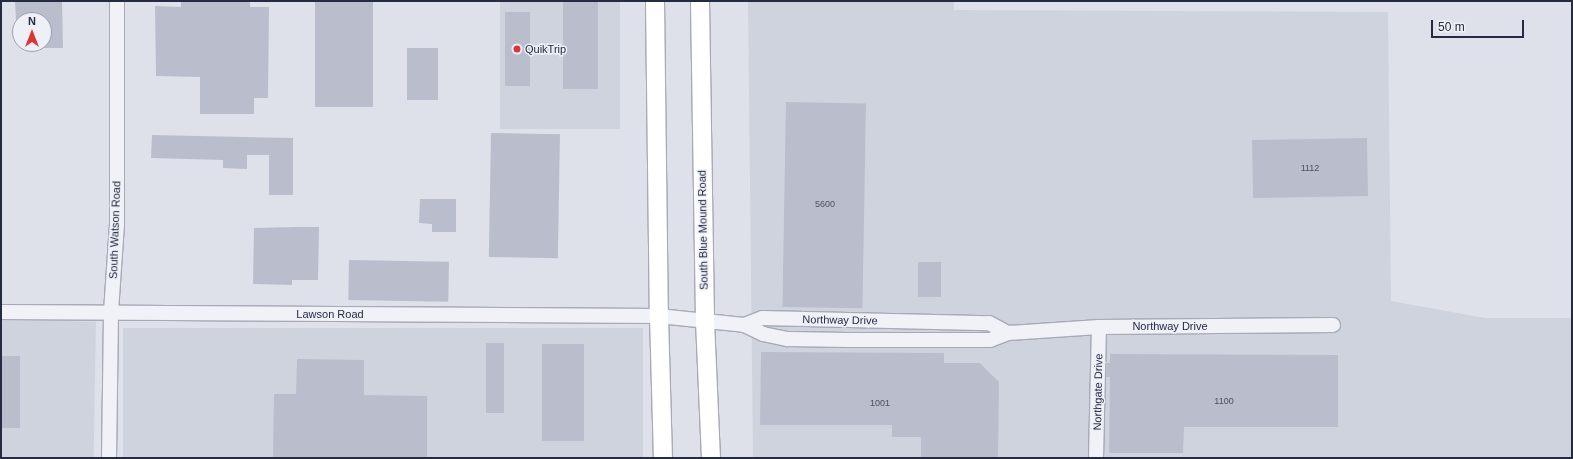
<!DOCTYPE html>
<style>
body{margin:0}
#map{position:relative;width:1573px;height:459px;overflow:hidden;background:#dee1e9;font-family:Arial,sans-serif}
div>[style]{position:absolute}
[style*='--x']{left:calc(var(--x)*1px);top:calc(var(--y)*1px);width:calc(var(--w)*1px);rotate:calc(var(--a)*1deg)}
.built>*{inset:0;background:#cfd3de;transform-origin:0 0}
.building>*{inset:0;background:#babecc;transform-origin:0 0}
.roads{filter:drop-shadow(1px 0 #a6aab7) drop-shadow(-1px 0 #a6aab7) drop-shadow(0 1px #a6aab7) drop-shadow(0 -1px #a6aab7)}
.minor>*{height:14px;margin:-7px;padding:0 7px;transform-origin:7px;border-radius:7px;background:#f1f2f7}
.major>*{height:18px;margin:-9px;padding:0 9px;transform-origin:9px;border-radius:9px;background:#fff}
.dots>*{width:11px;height:11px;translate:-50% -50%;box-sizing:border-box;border:2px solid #edf0f6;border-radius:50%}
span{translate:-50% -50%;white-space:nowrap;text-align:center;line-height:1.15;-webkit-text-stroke:3px #edf0f6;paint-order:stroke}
.number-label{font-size:9px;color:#4a5064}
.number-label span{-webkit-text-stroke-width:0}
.poi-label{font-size:11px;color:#252b41}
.left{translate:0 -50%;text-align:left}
.street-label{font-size:11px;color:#252b41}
.frame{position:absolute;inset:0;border:2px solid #252b41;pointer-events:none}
.north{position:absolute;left:12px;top:12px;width:40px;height:40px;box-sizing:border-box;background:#edf0f6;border:1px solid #9da1ae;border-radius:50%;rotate:0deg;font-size:11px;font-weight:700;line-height:16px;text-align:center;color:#252b41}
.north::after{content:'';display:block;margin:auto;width:14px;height:18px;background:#dc3536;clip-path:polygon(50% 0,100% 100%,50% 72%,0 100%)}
.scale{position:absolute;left:1431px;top:20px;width:93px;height:18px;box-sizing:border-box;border:2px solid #252b41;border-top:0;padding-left:5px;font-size:12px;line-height:14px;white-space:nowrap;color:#252b41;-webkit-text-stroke:3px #edf0f6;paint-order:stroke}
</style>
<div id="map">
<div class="built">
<div style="left:500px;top:1px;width:120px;height:128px"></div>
<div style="clip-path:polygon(748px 1px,954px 1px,954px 10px,1388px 12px,1391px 301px,1485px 318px,1572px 318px,1572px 458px,753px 458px)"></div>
<div style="left:1px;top:320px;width:95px;height:138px;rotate:1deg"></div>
<div style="left:123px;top:328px;width:520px;height:130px"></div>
</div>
<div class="building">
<div style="clip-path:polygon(15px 1px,62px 1px,63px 48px,44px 48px,44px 20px,16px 20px)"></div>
<div style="clip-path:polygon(181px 1px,250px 1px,250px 7px,269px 7px,268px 98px,254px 98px,254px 114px,200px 114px,200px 77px,156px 76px,155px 6px,181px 7px)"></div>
<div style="left:315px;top:1px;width:58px;height:106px"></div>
<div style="left:563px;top:1px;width:35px;height:88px"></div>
<div style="left:505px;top:12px;width:25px;height:74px"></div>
<div style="left:407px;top:48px;width:31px;height:52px"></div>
<div style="left:786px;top:102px;width:80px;height:205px;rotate:1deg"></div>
<div style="left:491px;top:133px;width:69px;height:124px;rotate:1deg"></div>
<div style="clip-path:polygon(152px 135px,293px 138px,293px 195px,269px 195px,269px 155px,247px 155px,247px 169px,223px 168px,223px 160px,151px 158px)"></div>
<div style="left:1367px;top:138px;width:58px;height:115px;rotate:89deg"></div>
<div style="clip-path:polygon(420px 199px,456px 199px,456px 232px,432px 232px,432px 224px,419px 223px)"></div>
<div style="clip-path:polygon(296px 227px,319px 227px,318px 280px,292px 280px,292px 285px,253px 284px,254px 228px)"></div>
<div style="left:349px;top:260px;width:100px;height:40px;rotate:1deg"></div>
<div style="left:918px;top:262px;width:23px;height:35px"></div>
<div style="left:486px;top:343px;width:18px;height:70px"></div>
<div style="left:542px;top:344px;width:42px;height:97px"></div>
<div style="clip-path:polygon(761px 352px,944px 353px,944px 363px,980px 363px,999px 382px,998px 458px,921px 458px,921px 437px,892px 437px,892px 425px,760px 425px)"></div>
<div style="clip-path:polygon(1110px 354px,1338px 355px,1338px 427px,1184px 427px,1183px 453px,1109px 453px,1110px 377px,1106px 377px,1107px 363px,1110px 363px)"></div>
<div style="left:1px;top:356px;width:19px;height:72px"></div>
<div style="clip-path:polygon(297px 359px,364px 360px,364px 395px,427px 396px,427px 458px,273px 458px,274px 394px,296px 394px)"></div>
</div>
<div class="roads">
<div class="minor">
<div style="--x:1;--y:312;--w:658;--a:0.35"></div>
<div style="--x:659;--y:316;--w:85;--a:6"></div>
<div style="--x:744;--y:325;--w:21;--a:25"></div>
<div style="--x:763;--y:334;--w:25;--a:12"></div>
<div style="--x:787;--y:339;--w:61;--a:0.9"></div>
<div style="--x:848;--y:340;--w:142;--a:0"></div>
<div style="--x:990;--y:340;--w:19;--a:-21"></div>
<div style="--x:1008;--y:333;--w:91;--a:-3.8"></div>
<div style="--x:1099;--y:327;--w:234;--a:-0.5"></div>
<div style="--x:744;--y:325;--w:19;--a:-21"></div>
<div style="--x:762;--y:318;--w:227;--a:1.3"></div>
<div style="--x:989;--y:323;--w:21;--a:28"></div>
<div style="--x:109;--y:458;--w:146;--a:-89.2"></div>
<div style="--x:111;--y:312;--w:88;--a:-86.1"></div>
<div style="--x:117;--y:224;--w:223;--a:-90"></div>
<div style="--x:1096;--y:458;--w:131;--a:-88.7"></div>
</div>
<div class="major">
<div style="--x:655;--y:1;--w:315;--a:89.3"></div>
<div style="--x:659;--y:316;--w:142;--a:88.4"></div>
<div style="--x:700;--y:1;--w:320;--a:89.1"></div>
<div style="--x:705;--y:321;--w:137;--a:87.5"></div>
</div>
</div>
<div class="dots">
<div style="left:517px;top:49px;background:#dc3536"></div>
</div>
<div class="number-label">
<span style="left:1310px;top:168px">1112</span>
<span style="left:825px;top:204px">5600</span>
<span style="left:1224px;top:401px">1100</span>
<span style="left:880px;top:403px">1001</span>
</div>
<div class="poi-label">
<span class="left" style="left:525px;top:49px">QuikTrip</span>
</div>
<div class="street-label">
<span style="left:115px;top:230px;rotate:-88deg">South Watson Road</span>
<span style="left:703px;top:230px;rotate:-91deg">South Blue Mound Road</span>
<span style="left:330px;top:314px">Lawson Road</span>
<span style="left:840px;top:320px;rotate:1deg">Northway Drive</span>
<span style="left:1170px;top:326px">Northway Drive</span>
<span style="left:1098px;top:392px;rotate:-89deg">Northgate Drive</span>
</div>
<div class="frame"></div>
<div class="north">N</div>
<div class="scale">50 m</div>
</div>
